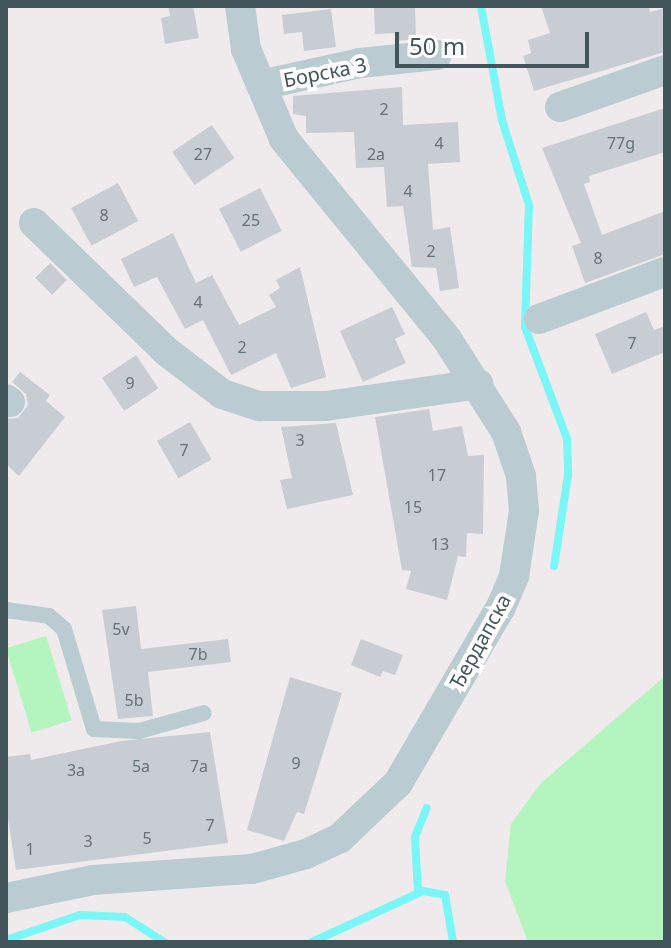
<!DOCTYPE html>
<meta charset="utf-8">
<style>
body{margin:0}
#map{position:relative;width:671px;height:948px;overflow:hidden;background:#efebec;font-family:"Noto Sans",sans-serif}
div>[style]{position:absolute}
[style*='--x']{left:calc(var(--x)*1px);top:calc(var(--y)*1px);width:calc(var(--w)*1px);rotate:calc(var(--a)*1deg)}
.green>*{inset:0;background:#b3f4bf;transform-origin:0 0}
.stream>*{height:8px;margin:-4px;padding:0 4px;transform-origin:4px;border-radius:4px;background:#7af6f6}
.building>*{inset:0;background:#c7cdd2;transform-origin:0 0}
.lane>*{height:16px;margin:-8px;padding:0 8px;transform-origin:8px;border-radius:8px;background:#bacbd1}
.street>*{height:30px;margin:-15px;padding:0 15px;transform-origin:15px;border-radius:15px;background:#bacbd1}
span{translate:-50% -50%;white-space:nowrap;text-align:center;line-height:1.15;-webkit-text-stroke:8px #fff;paint-order:stroke}
.number-label{font-size:16px;color:#637379}
.number-label span{-webkit-text-stroke-width:0}
.street-label{font-size:20px;color:#42555b}
.frame{position:absolute;inset:0;border:8px solid #42555b;pointer-events:none}
.scale{position:absolute;left:395px;top:32px;width:194px;height:36px;box-sizing:border-box;border:4px solid #42555b;border-top:0;padding-left:10px;font-size:24px;line-height:28px;white-space:nowrap;color:#42555b;-webkit-text-stroke:6px #fff;paint-order:stroke}
</style>
<div id="map">
<div class="green">
<div style="left:46px;top:636px;width:88px;height:42px;rotate:73deg"></div>
<div style="clip-path:polygon(665px 676px,665px 942px,528px 942px,505px 881px,511px 824px,541px 783px)"></div>
</div>
<div class="stream">
<div style="--x:481;--y:6;--w:116;--a:79.6"></div>
<div style="--x:502;--y:120;--w:89;--a:72.4"></div>
<div style="--x:529;--y:205;--w:122;--a:91.9"></div>
<div style="--x:525;--y:327;--w:120;--a:69.4"></div>
<div style="--x:567;--y:439;--w:36;--a:88"></div>
<div style="--x:568;--y:475;--w:92;--a:98.7"></div>
<div style="--x:418;--y:893;--w:56;--a:-93.1"></div>
<div style="--x:415;--y:837;--w:31;--a:-68"></div>
<div style="--x:6;--y:940;--w:78;--a:-18.7"></div>
<div style="--x:80;--y:915;--w:45;--a:2.5"></div>
<div style="--x:125;--y:917;--w:46;--a:32.7"></div>
<div style="--x:312;--y:942;--w:122;--a:-24.7"></div>
<div style="--x:423;--y:891;--w:22;--a:10"></div>
<div style="--x:445;--y:895;--w:48;--a:80.3"></div>
</div>
<div class="building">
<div style="clip-path:polygon(168px 6px,193px 6px,199px 38px,165px 44px,161px 18px,170px 16px)"></div>
<div style="clip-path:polygon(374px 6px,415px 6px,416px 39px,397px 41px,397px 33px,375px 34px)"></div>
<div style="clip-path:polygon(541px 6px,649px 6px,650px 12px,665px 8px,665px 52px,534px 91px,523px 56px,531px 53px,528px 40px,550px 33px)"></div>
<div style="clip-path:polygon(331px 9px,336px 47px,304px 51px,302px 32px,284px 34px,282px 15px)"></div>
<div style="clip-path:polygon(402px 87px,403px 125px,458px 122px,460px 162px,428px 164px,433px 230px,450px 227px,459px 288px,440px 291px,436px 268px,412px 267px,403px 206px,387px 207px,384px 167px,356px 168px,354px 132px,306px 133px,306px 116px,293px 114px,293px 96px)"></div>
<div style="clip-path:polygon(665px 108px,665px 152px,589px 176px,590px 182px,584px 184px,602px 235px,665px 211px,665px 254px,585px 283px,572px 246px,581px 243px,542px 148px)"></div>
<div style="left:212px;top:125px;width:40px;height:48px;rotate:56deg"></div>
<div style="left:118px;top:183px;width:43px;height:53px;rotate:62deg"></div>
<div style="left:260px;top:188px;width:48px;height:46px;rotate:63deg"></div>
<div style="clip-path:polygon(173px 233px,196px 283px,212px 275px,239px 325px,276px 307px,269px 295px,280px 288px,276px 280px,300px 267px,326px 377px,291px 388px,276px 353px,231px 375px,203px 320px,185px 329px,157px 277px,134px 287px,121px 259px)"></div>
<div style="left:50px;top:263px;width:24px;height:21px;rotate:45deg"></div>
<div style="clip-path:polygon(392px 307px,405px 334px,395px 339px,406px 363px,363px 382px,340px 331px)"></div>
<div style="clip-path:polygon(646px 312px,654px 330px,665px 326px,665px 352px,612px 374px,595px 334px)"></div>
<div style="left:136px;top:355px;width:40px;height:41px;rotate:56deg"></div>
<div style="clip-path:polygon(20px 372px,50px 395px,46px 401px,65px 417px,19px 476px,6px 464px,6px 419px,18px 418px,28px 405px,26px 394px,12px 382px)"></div>
<div style="clip-path:polygon(429px 409px,433px 431px,462px 426px,468px 456px,484px 455px,483px 534px,467px 533px,466px 557px,458px 556px,447px 600px,406px 589px,411px 571px,402px 570px,375px 417px)"></div>
<div style="left:190px;top:422px;width:43px;height:38px;rotate:60deg"></div>
<div style="clip-path:polygon(336px 423px,353px 495px,287px 509px,280px 480px,292px 478px,281px 427px)"></div>
<div style="clip-path:polygon(136px 606px,141px 649px,228px 639px,231px 662px,148px 672px,153px 716px,118px 719px,102px 610px)"></div>
<div style="clip-path:polygon(361px 639px,403px 655px,395px 675px,383px 671px,380px 677px,351px 665px)"></div>
<div style="clip-path:polygon(290px 677px,342px 693px,304px 814px,297px 812px,284px 841px,247px 830px)"></div>
<div style="clip-path:polygon(210px 732px,228px 843px,16px 870px,6px 806px,6px 757px,30px 754px,31px 760px,121px 741px)"></div>
</div>
<div class="lane">
<div style="--x:6;--y:610;--w:43;--a:7.9"></div>
<div style="--x:49;--y:616;--w:20;--a:41"></div>
<div style="--x:64;--y:629;--w:104;--a:73.3"></div>
<div style="--x:94;--y:729;--w:45;--a:2.5"></div>
<div style="--x:139;--y:731;--w:67;--a:-15.5"></div>
</div>
<div class="street">
<div style="--x:261;--y:85;--w:101;--a:-12.5"></div>
<div style="--x:360;--y:63;--w:77;--a:-5.9"></div>
<div style="--x:560;--y:107;--w:111;--a:-19.4"></div>
<div style="--x:34;--y:223;--w:184;--a:44.1"></div>
<div style="--x:166;--y:351;--w:71;--a:37.5"></div>
<div style="--x:222;--y:394;--w:40;--a:18"></div>
<div style="--x:260;--y:406;--w:66;--a:0"></div>
<div style="--x:326;--y:406;--w:154;--a:-8.2"></div>
<div style="--x:539;--y:319;--w:134;--a:-20.5"></div>
<div style="--x:6;--y:399;--w:5;--a:37"></div>
<div style="--x:6;--y:898;--w:89;--a:-11.7"></div>
<div style="--x:93;--y:880;--w:159;--a:-4"></div>
<div style="--x:252;--y:869;--w:56;--a:-15.5"></div>
<div style="--x:306;--y:854;--w:38;--a:-25"></div>
<div style="--x:340;--y:838;--w:80;--a:-43.5"></div>
<div style="--x:398;--y:783;--w:204;--a:-59.7"></div>
<div style="--x:501;--y:607;--w:34;--a:-67"></div>
<div style="--x:514;--y:576;--w:66;--a:-81.3"></div>
<div style="--x:524;--y:511;--w:35;--a:-95"></div>
<div style="--x:521;--y:476;--w:46;--a:-108.8"></div>
<div style="--x:506;--y:432;--w:110;--a:-122.4"></div>
<div style="--x:447;--y:339;--w:258;--a:-129.2"></div>
<div style="--x:284;--y:139;--w:98;--a:-112.9"></div>
<div style="--x:246;--y:49;--w:43;--a:-97.9"></div>
</div>
<div class="number-label">
<span style="left:384px;top:109px">2</span>
<span style="left:439px;top:143px">4</span>
<span style="left:621px;top:143px">77g</span>
<span style="left:203px;top:154px">27</span>
<span style="left:376px;top:154px">2a</span>
<span style="left:408px;top:191px">4</span>
<span style="left:104px;top:215px">8</span>
<span style="left:251px;top:220px">25</span>
<span style="left:431px;top:251px">2</span>
<span style="left:598px;top:258px">8</span>
<span style="left:198px;top:302px">4</span>
<span style="left:632px;top:343px">7</span>
<span style="left:242px;top:347px">2</span>
<span style="left:130px;top:383px">9</span>
<span style="left:300px;top:440px">3</span>
<span style="left:184px;top:450px">7</span>
<span style="left:437px;top:475px">17</span>
<span style="left:413px;top:507px">15</span>
<span style="left:440px;top:544px">13</span>
<span style="left:121px;top:629px">5v</span>
<span style="left:198px;top:654px">7b</span>
<span style="left:134px;top:700px">5b</span>
<span style="left:296px;top:763px">9</span>
<span style="left:141px;top:766px">5a</span>
<span style="left:199px;top:766px">7a</span>
<span style="left:76px;top:770px">3a</span>
<span style="left:210px;top:825px">7</span>
<span style="left:147px;top:838px">5</span>
<span style="left:88px;top:841px">3</span>
<span style="left:30px;top:849px">1</span>
</div>
<div class="street-label">
<span style="left:325px;top:72px;rotate:-11deg">Борска 3</span>
<span style="left:480px;top:641px;rotate:-61deg">Ђердапска</span>
</div>
<div class="frame"></div>
<div class="scale">50 m</div>
</div>
